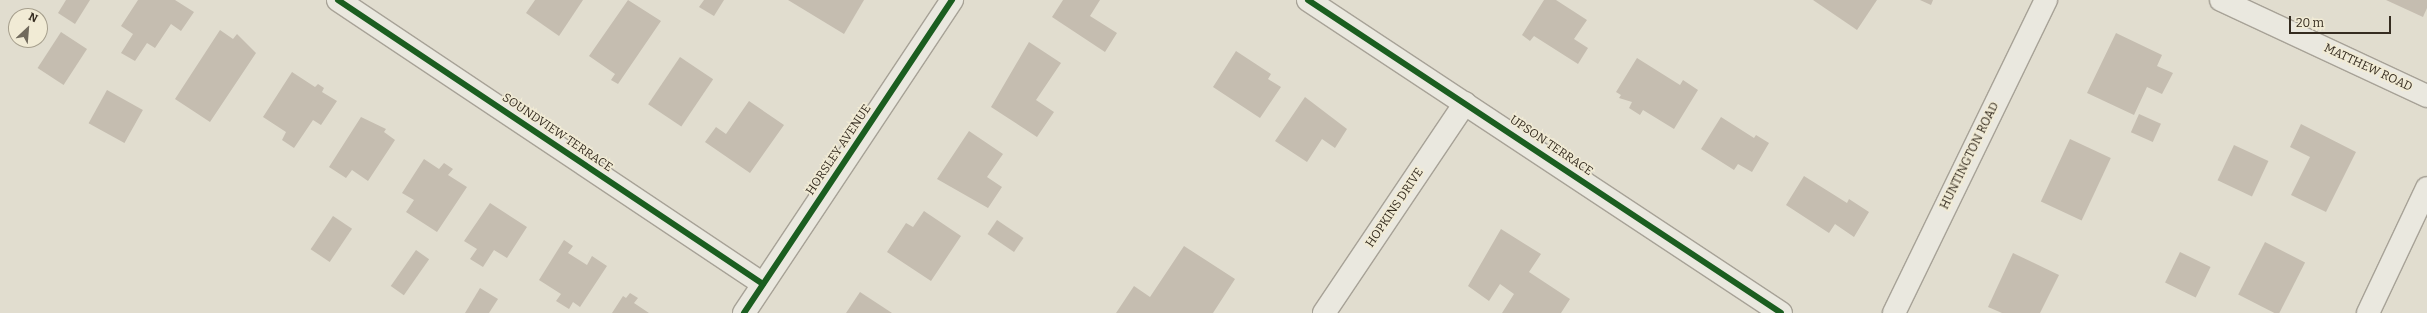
<!DOCTYPE html>
<style>
body{margin:0}
#map{position:relative;width:2427px;height:313px;overflow:hidden;background:#e1ddcf;font-family:Bitter,serif}
div>[style]{position:absolute}
[style*='--x']{left:calc(var(--x)*1px);top:calc(var(--y)*1px);width:calc(var(--w)*1px);rotate:calc(var(--a)*1deg)}
.building>*{inset:0;background:#c5bdb0;transform-origin:0 0}
.roads{filter:drop-shadow(1px 0 #a7a297) drop-shadow(-1px 0 #a7a297) drop-shadow(0 1px #a7a297) drop-shadow(0 -1px #a7a297)}
.street>*{height:22px;margin:-11px;padding:0 11px;transform-origin:11px;border-radius:11px;background:#eae8df}
.cycleway>*{height:6px;margin:-3px;padding:0 3px;transform-origin:3px;border-radius:3px;background:#1b5e20}
span{translate:-50% -50%;white-space:nowrap;text-align:center;line-height:1.15;-webkit-text-stroke:3px #f1ebd5;paint-order:stroke}
.street-label{font-size:12px;color:#352c20}
.north{position:absolute;left:8px;top:8px;width:40px;height:40px;box-sizing:border-box;background:#f1ebd5;border:1px solid #a69f8d;border-radius:50%;rotate:26deg;font-size:11px;font-weight:700;line-height:16px;text-align:center;color:#352c20}
.north::after{content:'';display:block;margin:auto;width:14px;height:18px;background:#716a5d;clip-path:polygon(50% 0,100% 100%,50% 72%,0 100%)}
.scale{position:absolute;left:2289px;top:16px;width:102px;height:18px;box-sizing:border-box;border:2px solid #352c20;border-top:0;padding-left:5px;font-size:12px;line-height:14px;white-space:nowrap;color:#352c20;-webkit-text-stroke:3px #f1ebd5;paint-order:stroke}
</style>
<div id="map">
<div class="building">
<div style="clip-path:polygon(66px 0,90px 0,75px 24px,58px 13px)"></div>
<div style="clip-path:polygon(138px 0,175px 0,194px 12px,181px 31px,171px 24px,155px 48px,147px 43px,135px 61px,121px 53px,133px 34px,121px 26px)"></div>
<div style="clip-path:polygon(535px 0,583px 0,559px 36px,526px 13px)"></div>
<div style="clip-path:polygon(628px 0,661px 21px,618px 84px,611px 80px,615px 74px,589px 56px)"></div>
<div style="clip-path:polygon(704px 0,724px 0,714px 16px,699px 7px)"></div>
<div style="clip-path:polygon(788px 0,864px 0,844px 34px)"></div>
<div style="clip-path:polygon(1063px 0,1100px 0,1090px 16px,1117px 33px,1105px 52px,1052px 17px)"></div>
<div style="clip-path:polygon(1544px 0,1556px 0,1587px 20px,1574px 39px,1588px 48px,1578px 64px,1534px 36px,1530px 41px,1522px 35px)"></div>
<div style="clip-path:polygon(1813px 0,1877px 0,1857px 30px)"></div>
<div style="clip-path:polygon(1920px 0,1933px 0,1931px 5px)"></div>
<div style="clip-path:polygon(2386px 0,2427px 0,2427px 8px,2423px 17px)"></div>
<div style="clip-path:polygon(220px 30px,233px 39px,237px 34px,256px 53px,210px 122px,175px 99px)"></div>
<div style="left:61px;top:32px;width:31px;height:43px;rotate:33deg"></div>
<div style="clip-path:polygon(2116px 33px,2162px 55px,2157px 66px,2173px 73px,2162px 94px,2147px 87px,2134px 115px,2087px 93px)"></div>
<div style="clip-path:polygon(1029px 42px,1061px 63px,1036px 100px,1054px 112px,1037px 137px,991px 107px)"></div>
<div style="clip-path:polygon(1236px 51px,1271px 74px,1268px 79px,1281px 87px,1260px 118px,1213px 87px)"></div>
<div style="left:680px;top:57px;width:40px;height:57px;rotate:34deg"></div>
<div style="clip-path:polygon(1637px 58px,1680px 85px,1683px 80px,1698px 90px,1674px 129px,1643px 110px,1640px 115px,1629px 108px,1632px 102px,1619px 98px,1621px 95px,1616px 92px)"></div>
<div style="clip-path:polygon(292px 72px,315px 87px,318px 84px,324px 88px,322px 92px,337px 101px,321px 125px,313px 120px,294px 148px,282px 140px,286px 132px,263px 117px)"></div>
<div style="left:107px;top:90px;width:41px;height:38px;rotate:29deg"></div>
<div style="clip-path:polygon(1305px 97px,1347px 129px,1335px 148px,1322px 139px,1307px 162px,1275px 141px)"></div>
<div style="clip-path:polygon(749px 101px,784px 125px,750px 173px,705px 142px,716px 127px,726px 134px)"></div>
<div style="left:2139px;top:114px;width:24px;height:20px;rotate:24deg"></div>
<div style="clip-path:polygon(361px 117px,386px 129px,384px 132px,395px 140px,368px 181px,352px 170px,346px 178px,329px 167px)"></div>
<div style="clip-path:polygon(1721px 117px,1754px 138px,1756px 135px,1769px 143px,1752px 172px,1738px 164px,1734px 170px,1701px 149px)"></div>
<div style="clip-path:polygon(2301px 124px,2356px 152px,2326px 212px,2291px 195px,2310px 157px,2290px 147px)"></div>
<div style="clip-path:polygon(969px 131px,1003px 154px,987px 177px,1002px 187px,988px 208px,937px 179px)"></div>
<div style="left:2070px;top:139px;width:45px;height:69px;rotate:25deg"></div>
<div style="left:2234px;top:145px;width:38px;height:39px;rotate:25deg"></div>
<div style="clip-path:polygon(424px 159px,439px 169px,444px 163px,453px 169px,448px 175px,467px 187px,437px 232px,406px 212px,414px 200px,402px 193px)"></div>
<div style="clip-path:polygon(1804px 176px,1847px 203px,1849px 199px,1869px 212px,1854px 237px,1835px 224px,1829px 233px,1786px 205px)"></div>
<div style="clip-path:polygon(490px 203px,527px 227px,507px 258px,494px 250px,483px 267px,470px 259px,477px 249px,464px 241px)"></div>
<div style="clip-path:polygon(924px 211px,961px 236px,931px 281px,887px 252px,906px 223px,913px 227px)"></div>
<div style="left:333px;top:216px;width:23px;height:40px;rotate:34deg"></div>
<div style="left:997px;top:220px;width:32px;height:17px;rotate:34deg"></div>
<div style="clip-path:polygon(1501px 229px,1541px 254px,1529px 272px,1570px 299px,1561px 313px,1502px 313px,1514px 294px,1500px 284px,1489px 301px,1468px 286px)"></div>
<div style="clip-path:polygon(564px 240px,573px 246px,568px 253px,587px 265px,592px 256px,607px 266px,580px 307px,573px 302px,569px 309px,556px 301px,561px 294px,539px 280px)"></div>
<div style="left:2265px;top:242px;width:45px;height:59px;rotate:27deg"></div>
<div style="clip-path:polygon(1184px 246px,1235px 279px,1213px 313px,1116px 313px,1134px 286px,1150px 297px)"></div>
<div style="left:416px;top:250px;width:16px;height:44px;rotate:35deg"></div>
<div style="left:2180px;top:252px;width:34px;height:34px;rotate:26deg"></div>
<div style="clip-path:polygon(2013px 253px,2059px 275px,2040px 313px,2002px 313px,1988px 307px)"></div>
<div style="clip-path:polygon(480px 288px,498px 299px,489px 313px,465px 313px)"></div>
<div style="clip-path:polygon(860px 292px,892px 313px,846px 313px)"></div>
<div style="clip-path:polygon(630px 293px,638px 298px,634px 303px,649px 313px,612px 313px,623px 296px,626px 298px)"></div>
</div>
<div class="roads">
<div class="street">
<div style="--x:338;--y:0;--w:511;--a:33.75"></div>
<div style="--x:1308;--y:0;--w:567;--a:33.49"></div>
<div style="--x:2221;--y:0;--w:227;--a:25"></div>
<div style="--x:744;--y:313;--w:376;--a:-56.4"></div>
<div style="--x:1324;--y:313;--w:253;--a:-56.1"></div>
<div style="--x:1894;--y:313;--w:348;--a:-64.1"></div>
<div style="--x:2368;--y:313;--w:138;--a:-64.7"></div>
</div>
</div>
<div class="cycleway">
<div style="--x:338;--y:0;--w:511;--a:33.75"></div>
<div style="--x:1308;--y:0;--w:567;--a:33.49"></div>
<div style="--x:744;--y:313;--w:376;--a:-56.4"></div>
</div>
<div class="street-label">
<span style="left:2368px;top:68px;rotate:25deg">MATTHEW ROAD</span>
<span style="left:557px;top:133px;rotate:34deg">SOUNDVIEW TERRACE</span>
<span style="left:1551px;top:146px;rotate:34deg">UPSON TERRACE</span>
<span style="left:839px;top:150px;rotate:-56deg">HORSLEY AVENUE</span>
<span style="left:1970px;top:156px;rotate:-64deg">HUNTINGTON ROAD</span>
<span style="left:1395px;top:208px;rotate:-56deg">HOPKINS DRIVE</span>
</div>
<div class="north">N</div>
<div class="scale">20 m</div>
</div>
